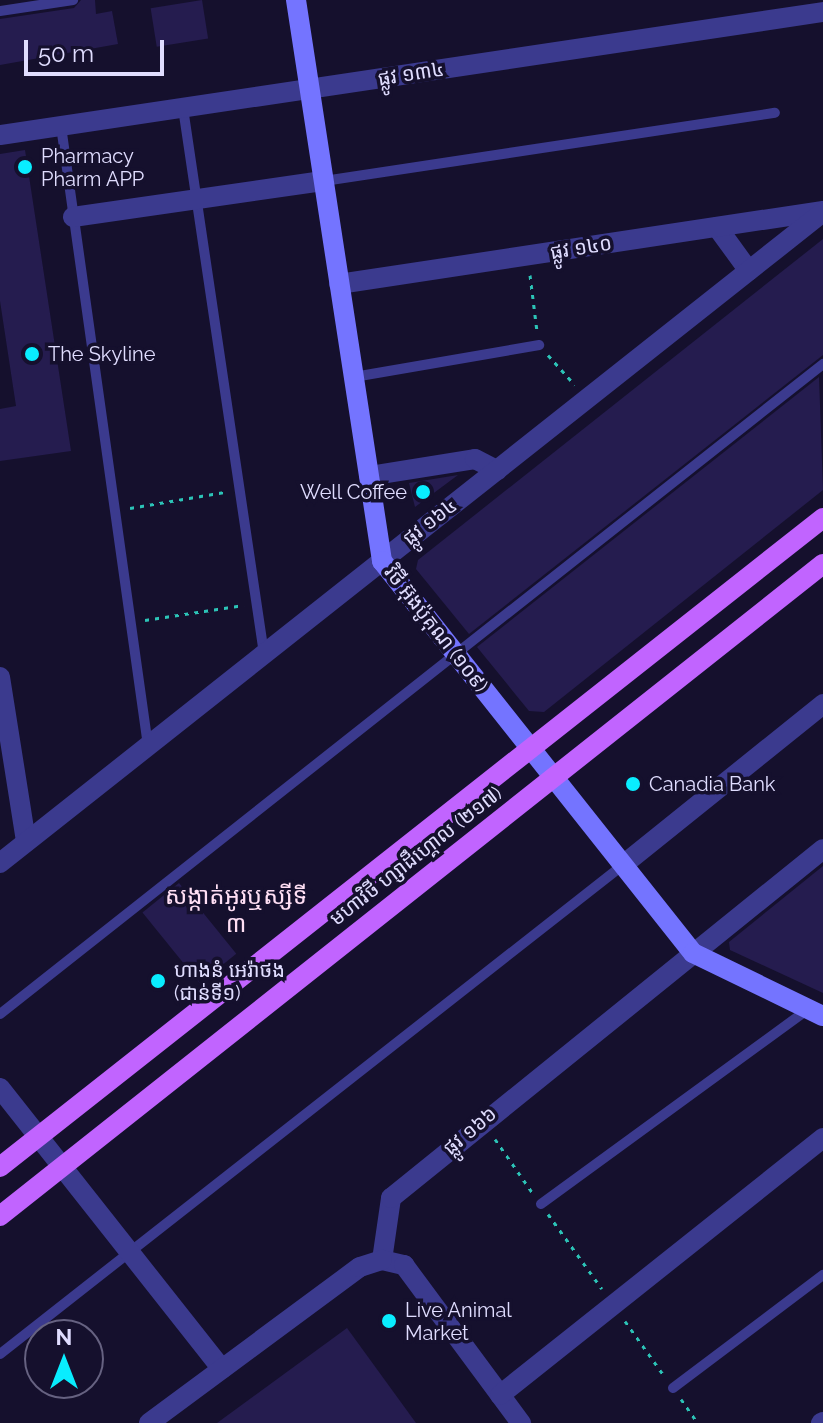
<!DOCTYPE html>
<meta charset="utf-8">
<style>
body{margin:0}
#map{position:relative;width:823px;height:1423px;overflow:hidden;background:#15102d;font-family:Raleway,"Noto Sans Khmer",sans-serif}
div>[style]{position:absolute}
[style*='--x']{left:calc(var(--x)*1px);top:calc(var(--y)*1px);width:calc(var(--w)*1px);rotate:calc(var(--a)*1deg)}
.building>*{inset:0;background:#251c4f;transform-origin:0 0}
.path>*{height:3px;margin-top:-1.5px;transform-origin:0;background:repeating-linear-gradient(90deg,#2cc4b7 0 4px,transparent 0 10px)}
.lane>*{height:10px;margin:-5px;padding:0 5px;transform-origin:5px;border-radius:5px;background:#3b3a8e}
.street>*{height:20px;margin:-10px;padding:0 10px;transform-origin:10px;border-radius:10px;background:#3b3a8e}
.secondary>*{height:20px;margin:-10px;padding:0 10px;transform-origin:10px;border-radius:10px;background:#7474ff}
.primary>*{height:20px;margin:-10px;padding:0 10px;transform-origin:10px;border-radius:10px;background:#c164ff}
.dots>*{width:22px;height:22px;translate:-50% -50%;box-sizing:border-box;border:4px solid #15102d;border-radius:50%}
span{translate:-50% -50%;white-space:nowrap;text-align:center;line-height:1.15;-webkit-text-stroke:7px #15102d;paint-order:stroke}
.street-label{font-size:20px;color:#e0ddff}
.poi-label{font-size:20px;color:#e0ddff}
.left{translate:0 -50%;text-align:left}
.right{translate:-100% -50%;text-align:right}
.quarter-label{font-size:24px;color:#ffdff4}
.north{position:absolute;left:24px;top:1319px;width:80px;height:80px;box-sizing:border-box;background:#15102d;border:2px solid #666281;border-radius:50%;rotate:0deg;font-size:22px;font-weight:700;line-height:32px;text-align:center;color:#e0ddff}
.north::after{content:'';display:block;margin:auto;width:28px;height:36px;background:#09edff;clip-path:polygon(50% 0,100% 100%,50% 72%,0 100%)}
.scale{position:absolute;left:24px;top:40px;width:140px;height:36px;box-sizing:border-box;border:4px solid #e0ddff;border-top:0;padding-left:10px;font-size:24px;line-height:28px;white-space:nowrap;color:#e0ddff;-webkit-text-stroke:6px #15102d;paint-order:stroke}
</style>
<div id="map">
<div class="building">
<div style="clip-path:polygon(81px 0,95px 0,96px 14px,112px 11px,118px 44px,0 65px,0 19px,74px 8px)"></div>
<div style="left:202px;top:0;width:39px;height:52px;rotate:81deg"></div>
<div style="clip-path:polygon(25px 150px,71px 451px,0 461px,0 409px,16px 406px,0 301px,0 154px)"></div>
<div style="clip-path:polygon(823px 239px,823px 355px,469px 634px,416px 569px,418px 560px)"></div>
<div style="clip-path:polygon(819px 377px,823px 490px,544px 712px,529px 711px,477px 647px)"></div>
<div style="clip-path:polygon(458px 475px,415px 507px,409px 483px)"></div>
<div style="clip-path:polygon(823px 866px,823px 993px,730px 950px,729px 942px)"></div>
<div style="left:179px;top:883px;width:91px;height:47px;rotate:51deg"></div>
<div style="clip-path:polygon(347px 1328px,416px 1423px,217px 1423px)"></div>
</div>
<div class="path">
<div style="--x:530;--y:275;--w:56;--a:82.9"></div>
<div style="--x:548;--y:355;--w:40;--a:48"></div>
<div style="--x:130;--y:508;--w:96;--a:-9.6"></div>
<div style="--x:145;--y:620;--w:100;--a:-8.6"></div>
<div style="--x:495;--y:1139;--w:65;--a:55.1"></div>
<div style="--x:548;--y:1214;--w:92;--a:54.2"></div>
<div style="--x:625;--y:1321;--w:69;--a:54.5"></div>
<div style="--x:681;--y:1399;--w:29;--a:55"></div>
</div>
<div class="lane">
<div style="--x:0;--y:11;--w:74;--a:-8.6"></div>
<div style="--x:183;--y:108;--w:552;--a:81.56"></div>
<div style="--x:61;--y:126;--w:626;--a:82.01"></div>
<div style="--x:324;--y:181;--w:456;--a:-8.6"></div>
<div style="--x:354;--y:377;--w:188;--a:-9.8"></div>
<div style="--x:0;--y:1014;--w:1049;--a:-38.3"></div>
<div style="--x:541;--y:1204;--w:331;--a:-36.1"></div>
<div style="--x:0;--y:1354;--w:792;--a:-38.13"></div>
<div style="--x:673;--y:1388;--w:188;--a:-37"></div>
</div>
<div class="street">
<div style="--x:0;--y:135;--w:832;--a:-8.5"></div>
<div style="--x:73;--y:217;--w:254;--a:-8.2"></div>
<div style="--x:717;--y:227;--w:54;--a:54"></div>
<div style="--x:339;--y:284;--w:488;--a:-8.6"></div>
<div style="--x:369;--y:476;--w:107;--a:-9.1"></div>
<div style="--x:475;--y:459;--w:25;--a:27"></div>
<div style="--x:0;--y:677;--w:167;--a:81"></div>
<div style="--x:0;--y:863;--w:1049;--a:-38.34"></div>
<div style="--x:623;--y:865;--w:257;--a:-38.8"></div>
<div style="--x:0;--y:1088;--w:358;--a:51.7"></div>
<div style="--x:382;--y:1260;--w:63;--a:-81.7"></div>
<div style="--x:391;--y:1198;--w:555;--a:-38.93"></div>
<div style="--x:382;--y:1260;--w:23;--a:13"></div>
<div style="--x:404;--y:1265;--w:197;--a:53.5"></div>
<div style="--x:500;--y:1395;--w:413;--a:-38.5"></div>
<div style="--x:149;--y:1423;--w:262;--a:-36.5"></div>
<div style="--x:360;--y:1267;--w:23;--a:-18"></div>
<div style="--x:821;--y:1423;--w:2;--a:-27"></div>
</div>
<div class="secondary">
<div style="--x:296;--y:0;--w:568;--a:81.28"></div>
<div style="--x:382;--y:561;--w:500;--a:51.57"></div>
<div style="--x:693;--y:953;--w:144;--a:25.9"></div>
</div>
<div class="primary">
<div style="--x:0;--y:1167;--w:1048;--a:-38.26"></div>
<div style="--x:0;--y:1216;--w:1050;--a:-38.39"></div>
</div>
<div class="dots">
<div style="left:25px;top:167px;background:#09edff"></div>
<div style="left:32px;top:354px;background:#09edff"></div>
<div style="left:423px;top:492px;background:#09edff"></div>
<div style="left:633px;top:784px;background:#09edff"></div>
<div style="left:158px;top:981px;background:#09edff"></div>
<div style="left:389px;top:1321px;background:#09edff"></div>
</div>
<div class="street-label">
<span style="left:411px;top:74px;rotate:-9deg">ផ្លូវ ១៣៤</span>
<span style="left:581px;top:248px;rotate:-9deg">ផ្លូវ ១៤០</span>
<span style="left:430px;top:522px;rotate:-38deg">ផ្លូវ ១៦៤</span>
<span style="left:436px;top:629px;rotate:52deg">វិថី អ៊ុងប៉ូគុណ (១០៩)</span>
<span style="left:416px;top:856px;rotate:-38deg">មហាវិថី ហ្សាដឹហ្គោល (២១៧)</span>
<span style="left:470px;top:1131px;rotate:-40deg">ផ្លូវ ១៦៦</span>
</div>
<div class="poi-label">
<span class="left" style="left:41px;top:168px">Pharmacy<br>Pharm APP</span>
<span class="left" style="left:48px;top:354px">The Skyline</span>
<span class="right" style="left:407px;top:492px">Well Coffee</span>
<span class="left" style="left:649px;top:784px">Canadia Bank</span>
<span class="left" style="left:174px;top:982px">ហាងនំ អេរ៉ាថង<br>(ជាន់ទី១)</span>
<span class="left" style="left:405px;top:1322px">Live Animal<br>Market</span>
</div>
<div class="quarter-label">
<span style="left:236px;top:910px">សង្កាត់អូរឬស្សីទី<br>៣</span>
</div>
<div class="north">N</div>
<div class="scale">50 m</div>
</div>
